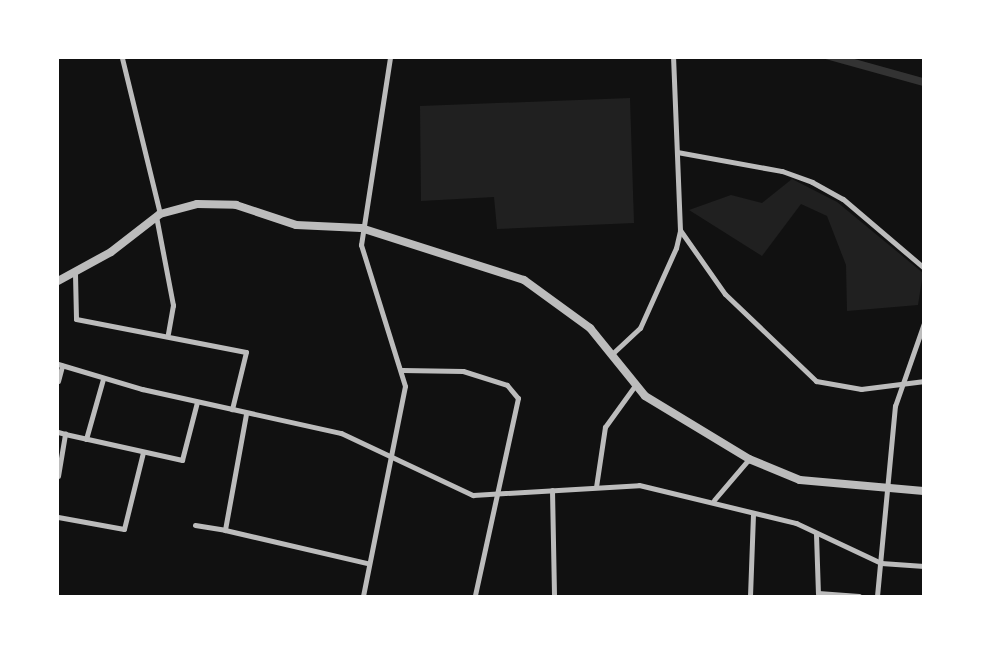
<!DOCTYPE html>
<style>
body{margin:0}
#map{position:relative;width:981px;height:654px;overflow:hidden;background:#111;font-family:Karla,sans-serif}
div>[style]{position:absolute}
[style*='--x']{left:calc(var(--x)*1px);top:calc(var(--y)*1px);width:calc(var(--w)*1px);rotate:calc(var(--a)*1deg)}
.green>*{inset:0;background:#202020}
.water>*{inset:0;background:#333}
.minor>*{height:5px;margin:-2.5px;padding:0 2.5px;transform-origin:2.5px;border-radius:2.5px;background:#bcbcbc}
.tertiary>*{height:8px;margin:-4px;padding:0 4px;transform-origin:4px;border-radius:4px;background:#bcbcbc}
span{translate:-50% -50%;white-space:nowrap;text-align:center;line-height:1.15;-webkit-text-stroke:4.5px #fff;paint-order:stroke}
.frame{position:absolute;inset:0;border:59px solid #fff;pointer-events:none}
</style>
<div id="map">
<div class="green">
<div style="clip-path:polygon(630px 98px,634px 223px,497px 229px,494px 197px,421px 201px,420px 106px)"></div>
<div style="clip-path:polygon(792px 179px,837px 202px,923px 273px,918px 305px,847px 311px,846px 265px,827px 216px,801px 204px,762px 256px,689px 210px,731px 195px,762px 203px)"></div>
</div>
<div class="water">
<div style="clip-path:polygon(822px 58px,851px 58px,923px 78px,923px 86px)"></div>
</div>
<div class="minor">
<div style="--x:122;--y:58;--w:161;--a:76.3"></div>
<div style="--x:677;--y:152;--w:107;--a:10.3"></div>
<div style="--x:782;--y:171;--w:32;--a:20"></div>
<div style="--x:812;--y:182;--w:35;--a:29"></div>
<div style="--x:843;--y:199;--w:106;--a:40.4"></div>
<div style="--x:156;--y:216;--w:91;--a:79.2"></div>
<div style="--x:173;--y:305;--w:29;--a:100"></div>
<div style="--x:680;--y:230;--w:78;--a:54.9"></div>
<div style="--x:725;--y:294;--w:126;--a:43.7"></div>
<div style="--x:816;--y:381;--w:46;--a:10.1"></div>
<div style="--x:861;--y:389;--w:64;--a:-7.2"></div>
<div style="--x:75;--y:274;--w:45;--a:88.7"></div>
<div style="--x:76;--y:319;--w:173;--a:11"></div>
<div style="--x:246;--y:352;--w:59;--a:103.8"></div>
<div style="--x:613;--y:353;--w:37;--a:-43"></div>
<div style="--x:640;--y:328;--w:88;--a:-65.8"></div>
<div style="--x:676;--y:248;--w:18;--a:-77"></div>
<div style="--x:680;--y:230;--w:172;--a:-92.3"></div>
<div style="--x:58;--y:364;--w:88;--a:16.6"></div>
<div style="--x:142;--y:389;--w:204;--a:12.5"></div>
<div style="--x:341;--y:433;--w:146;--a:25.2"></div>
<div style="--x:473;--y:495;--w:166;--a:-3.4"></div>
<div style="--x:639;--y:485;--w:162;--a:13.6"></div>
<div style="--x:796;--y:523;--w:94;--a:25.2"></div>
<div style="--x:881;--y:563;--w:43;--a:4"></div>
<div style="--x:402;--y:370;--w:61;--a:0.9"></div>
<div style="--x:463;--y:371;--w:46;--a:17.7"></div>
<div style="--x:507;--y:385;--w:17;--a:50"></div>
<div style="--x:518;--y:398;--w:203;--a:102.3"></div>
<div style="--x:58;--y:381;--w:16;--a:-75"></div>
<div style="--x:246;--y:414;--w:118;--a:100.3"></div>
<div style="--x:225;--y:530;--w:146;--a:13.1"></div>
<div style="--x:58;--y:432;--w:7;--a:16"></div>
<div style="--x:86;--y:439;--w:62;--a:-74.2"></div>
<div style="--x:58;--y:476;--w:43;--a:-80.5"></div>
<div style="--x:65;--y:434;--w:120;--a:12.5"></div>
<div style="--x:182;--y:460;--w:60;--a:-75.5"></div>
<div style="--x:596;--y:487;--w:61;--a:-81.5"></div>
<div style="--x:605;--y:427;--w:49;--a:-54.1"></div>
<div style="--x:552;--y:490;--w:106;--a:88.9"></div>
<div style="--x:714;--y:500;--w:54;--a:-49.5"></div>
<div style="--x:58;--y:517;--w:67;--a:10.3"></div>
<div style="--x:124;--y:529;--w:79;--a:-76.1"></div>
<div style="--x:195;--y:525;--w:30;--a:9"></div>
<div style="--x:816;--y:534;--w:59;--a:88.1"></div>
<div style="--x:818;--y:593;--w:41;--a:4.2"></div>
<div style="--x:363;--y:596;--w:214;--a:-78.7"></div>
<div style="--x:405;--y:386;--w:148;--a:-107.3"></div>
<div style="--x:361;--y:245;--w:189;--a:-81.2"></div>
<div style="--x:750;--y:596;--w:83;--a:-87.9"></div>
<div style="--x:877;--y:596;--w:191;--a:-84.6"></div>
<div style="--x:895;--y:406;--w:88;--a:-70.7"></div>
</div>
<div class="tertiary">
<div style="--x:58;--y:281;--w:60;--a:-28.7"></div>
<div style="--x:111;--y:252;--w:62;--a:-37.8"></div>
<div style="--x:160;--y:214;--w:38;--a:-15"></div>
<div style="--x:197;--y:204;--w:39;--a:1"></div>
<div style="--x:236;--y:205;--w:63;--a:18.4"></div>
<div style="--x:296;--y:225;--w:65;--a:2.6"></div>
<div style="--x:361;--y:228;--w:171;--a:17.7"></div>
<div style="--x:524;--y:280;--w:82;--a:36"></div>
<div style="--x:590;--y:328;--w:87;--a:51"></div>
<div style="--x:645;--y:396;--w:122;--a:31.2"></div>
<div style="--x:749;--y:459;--w:55;--a:22.4"></div>
<div style="--x:800;--y:480;--w:124;--a:5.1"></div>
</div>
<div class="frame"></div>
</div>
